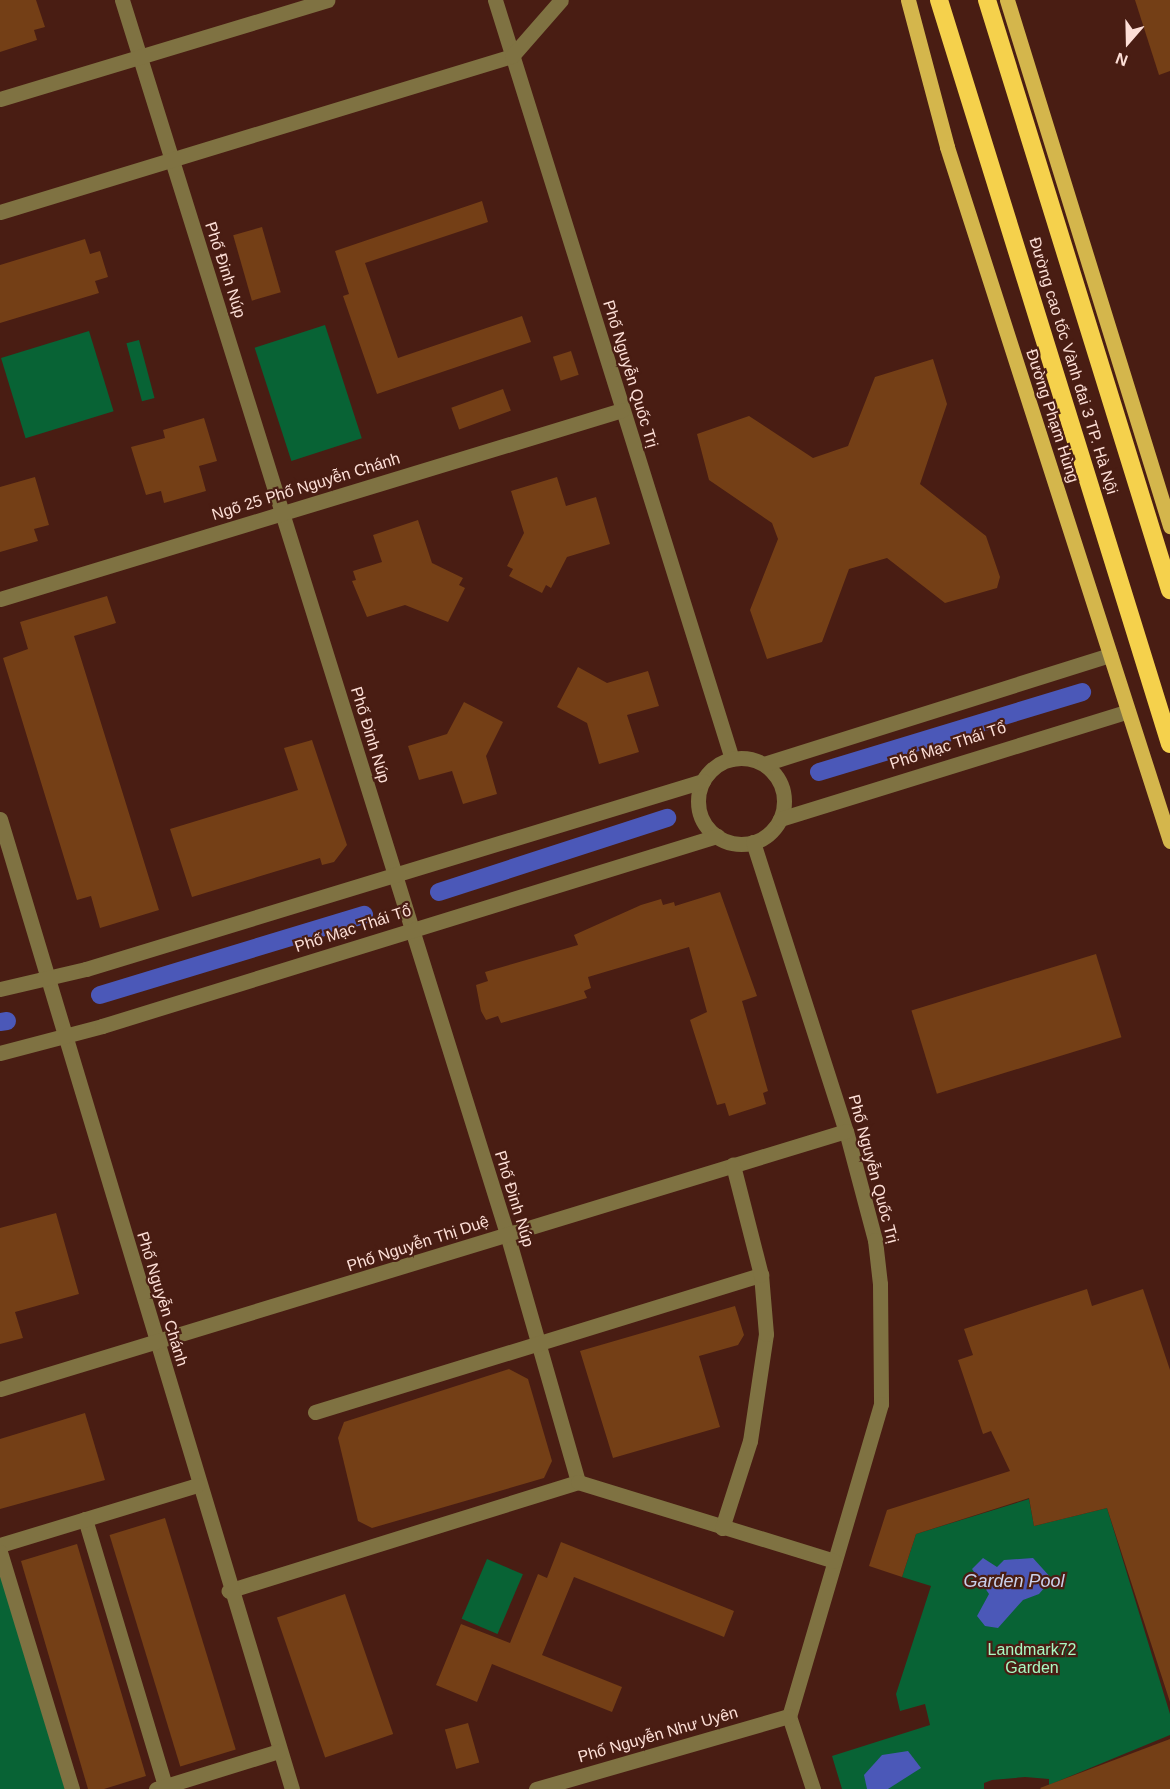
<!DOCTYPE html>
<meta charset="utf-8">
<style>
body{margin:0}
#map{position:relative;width:1170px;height:1789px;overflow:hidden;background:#491d13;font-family:Helvetica,sans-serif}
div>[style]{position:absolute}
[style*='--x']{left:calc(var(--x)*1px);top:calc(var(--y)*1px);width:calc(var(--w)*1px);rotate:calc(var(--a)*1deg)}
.green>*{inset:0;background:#086335;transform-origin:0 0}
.water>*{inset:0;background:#4b58b8}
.canal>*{height:18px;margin:-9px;padding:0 9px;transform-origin:9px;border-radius:9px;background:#4b58b8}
.building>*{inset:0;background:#743f16;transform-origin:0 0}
.minor>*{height:15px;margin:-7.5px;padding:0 7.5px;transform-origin:7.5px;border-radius:7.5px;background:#7f7242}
.minor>.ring{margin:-7.5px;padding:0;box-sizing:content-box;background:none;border:15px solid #7f7242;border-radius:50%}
.major>*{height:15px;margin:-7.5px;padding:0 7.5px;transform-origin:7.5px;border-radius:7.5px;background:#d4b64c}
.highway>*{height:18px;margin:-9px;padding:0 9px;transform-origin:9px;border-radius:9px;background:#f5d14c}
span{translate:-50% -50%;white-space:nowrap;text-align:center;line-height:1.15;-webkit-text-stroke:4.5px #491d13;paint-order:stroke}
.street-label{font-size:16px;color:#fddfd7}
.park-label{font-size:16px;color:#a9f9c2}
.water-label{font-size:18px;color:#c9d0ea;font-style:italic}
.north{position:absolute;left:1098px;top:12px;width:60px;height:60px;-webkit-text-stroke:4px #491d13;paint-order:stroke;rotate:200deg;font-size:16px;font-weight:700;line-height:24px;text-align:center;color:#fddfd7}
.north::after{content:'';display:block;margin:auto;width:21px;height:27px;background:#fddfd7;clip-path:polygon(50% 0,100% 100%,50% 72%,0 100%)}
</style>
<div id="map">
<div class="green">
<div style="left:325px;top:325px;width:119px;height:74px;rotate:72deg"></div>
<div style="left:89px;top:331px;width:84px;height:92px;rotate:73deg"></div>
<div style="left:139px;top:340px;width:60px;height:13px;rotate:75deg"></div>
<div style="clip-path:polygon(1029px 1499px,1034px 1526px,1107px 1508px,1170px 1714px,1170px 1735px,1049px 1785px,1049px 1779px,1025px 1777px,992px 1780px,984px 1783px,984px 1789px,842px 1789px,832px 1756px,930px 1725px,925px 1704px,900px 1711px,896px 1694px,931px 1586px,902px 1577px,916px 1534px)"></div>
<div style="left:487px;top:1559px;width:39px;height:65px;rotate:23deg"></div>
<div style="clip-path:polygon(0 1574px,65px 1789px,0 1789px)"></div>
</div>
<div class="water">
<div style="clip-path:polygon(983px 1558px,997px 1567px,1004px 1560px,1033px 1558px,1052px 1579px,1039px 1594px,1023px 1600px,998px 1628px,985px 1626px,977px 1616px,989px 1594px,972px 1569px)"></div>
<div style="clip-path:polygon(908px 1751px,921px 1768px,888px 1789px,867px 1789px,864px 1775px,882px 1755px)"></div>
</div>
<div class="canal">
<div style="--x:819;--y:772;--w:275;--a:-16.9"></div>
<div style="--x:439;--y:892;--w:240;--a:-18"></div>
<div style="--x:100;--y:995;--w:276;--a:-16.9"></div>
<div style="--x:0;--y:1022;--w:7;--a:-8"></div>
</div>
<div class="building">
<div style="clip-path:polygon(0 0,36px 0,45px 27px,34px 30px,37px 40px,0 52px)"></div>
<div style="clip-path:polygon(1135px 0,1170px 0,1170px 71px,1159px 75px)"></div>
<div style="clip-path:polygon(482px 201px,488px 222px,365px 263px,398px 358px,522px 316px,531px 342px,377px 394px,343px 296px,349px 294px,335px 251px)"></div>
<div style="left:262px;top:227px;width:68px;height:30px;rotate:74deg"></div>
<div style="clip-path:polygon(85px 239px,90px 254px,100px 251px,108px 277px,95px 281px,99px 293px,0 323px,0 265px)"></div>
<div style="left:571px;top:351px;width:25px;height:19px;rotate:72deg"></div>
<div style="clip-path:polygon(933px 359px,947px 404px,920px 484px,986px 536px,1000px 577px,997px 588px,945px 603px,887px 558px,849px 569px,822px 642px,767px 659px,750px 610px,778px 539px,772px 523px,709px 480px,697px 434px,749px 416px,813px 458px,848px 446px,875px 377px)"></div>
<div style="left:503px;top:389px;width:23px;height:55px;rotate:70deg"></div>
<div style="clip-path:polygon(204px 418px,217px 461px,199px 466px,206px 491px,164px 503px,161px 491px,146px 495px,131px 447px,165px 438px,163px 430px)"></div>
<div style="clip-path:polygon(35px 477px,49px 525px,34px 529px,38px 541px,0 552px,0 487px)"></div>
<div style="clip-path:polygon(557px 477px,566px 506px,596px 497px,610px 544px,567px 557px,551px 588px,546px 585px,542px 593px,509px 576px,513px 569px,507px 566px,524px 533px,511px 491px)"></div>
<div style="clip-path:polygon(418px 520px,432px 563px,463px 578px,459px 585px,465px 588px,448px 622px,405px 605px,367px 617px,352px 581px,356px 580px,353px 571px,382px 562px,373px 535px)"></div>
<div style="clip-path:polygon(107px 596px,116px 623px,74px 636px,159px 910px,100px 928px,91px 896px,77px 900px,3px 658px,28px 649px,20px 622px)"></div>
<div style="clip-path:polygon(578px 667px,607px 683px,648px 671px,659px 706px,627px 715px,639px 752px,599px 764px,587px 723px,557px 707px)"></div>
<div style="clip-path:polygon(464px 702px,503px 722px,486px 756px,497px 794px,463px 804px,452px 771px,419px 780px,408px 746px,447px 734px)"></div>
<div style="clip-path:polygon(312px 740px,347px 845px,334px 862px,322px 865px,320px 858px,192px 897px,170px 829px,298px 790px,284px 748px)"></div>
<div style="clip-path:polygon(720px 892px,757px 996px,742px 1001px,768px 1091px,763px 1093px,766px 1104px,729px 1116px,725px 1103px,717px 1105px,690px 1020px,707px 1012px,689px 947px,588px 977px,591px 988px,584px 991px,587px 998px,560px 1006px,501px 1023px,498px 1016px,486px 1020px,481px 1011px,476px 985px,488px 981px,485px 972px,578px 945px,574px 935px,641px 905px,661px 899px,663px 905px,674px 902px,675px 906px)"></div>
<div style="left:1096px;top:954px;width:87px;height:193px;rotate:73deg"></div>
<div style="clip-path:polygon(56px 1213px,79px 1294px,15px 1312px,23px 1338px,0 1344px,0 1228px)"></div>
<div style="clip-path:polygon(1087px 1289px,1092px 1306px,1143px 1289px,1170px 1370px,1170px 1702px,1107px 1508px,1034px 1526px,1029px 1498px,916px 1534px,902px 1577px,869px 1566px,887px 1510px,1010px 1471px,991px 1431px,983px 1434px,958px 1360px,973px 1355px,964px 1329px)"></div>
<div style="clip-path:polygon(735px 1306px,744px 1335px,738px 1345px,699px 1356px,720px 1427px,613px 1458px,580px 1351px)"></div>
<div style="clip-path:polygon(509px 1369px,528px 1379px,552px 1461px,544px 1478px,372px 1528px,358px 1521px,338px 1438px,344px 1422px)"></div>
<div style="clip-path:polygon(85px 1413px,105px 1480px,0 1509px,0 1439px)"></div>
<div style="left:165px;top:1518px;width:242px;height:58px;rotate:73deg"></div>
<div style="clip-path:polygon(561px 1542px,734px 1611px,724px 1637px,574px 1577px,542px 1655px,622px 1687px,612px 1712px,492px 1664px,477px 1702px,436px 1685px,461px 1624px,510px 1643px,538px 1574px,547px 1578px)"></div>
<div style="clip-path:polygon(77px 1544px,146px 1776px,104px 1789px,88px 1789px,21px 1561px)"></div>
<div style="left:345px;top:1594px;width:148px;height:72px;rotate:71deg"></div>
<div style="left:468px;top:1723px;width:41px;height:24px;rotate:74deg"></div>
<div style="clip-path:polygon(1170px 1739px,1170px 1789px,1041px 1789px,1040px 1788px)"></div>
</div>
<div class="minor">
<div style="--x:122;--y:0;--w:1293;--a:72.67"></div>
<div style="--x:507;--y:1234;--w:258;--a:74"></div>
<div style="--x:578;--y:1482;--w:366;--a:162.7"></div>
<div style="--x:495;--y:0;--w:795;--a:72.66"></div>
<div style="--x:0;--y:99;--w:342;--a:-16.8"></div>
<div style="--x:0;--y:212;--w:535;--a:-16.95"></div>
<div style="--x:512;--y:56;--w:74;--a:-48.8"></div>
<div style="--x:0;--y:599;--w:650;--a:-16.9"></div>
<div class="ring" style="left:698px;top:758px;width:71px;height:71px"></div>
<div style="--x:764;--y:764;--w:363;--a:-17.5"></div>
<div style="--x:0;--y:819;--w:1013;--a:73.25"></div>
<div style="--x:780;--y:819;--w:364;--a:-17.2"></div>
<div style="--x:753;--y:842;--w:304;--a:72.2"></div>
<div style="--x:846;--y:1131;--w:113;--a:75.1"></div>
<div style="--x:875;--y:1240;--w:44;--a:83.5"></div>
<div style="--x:880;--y:1284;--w:120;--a:89.5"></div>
<div style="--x:881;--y:1404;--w:325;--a:106.4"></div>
<div style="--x:789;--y:1716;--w:77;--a:71.8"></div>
<div style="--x:0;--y:989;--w:88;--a:-13.1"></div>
<div style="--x:86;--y:969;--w:645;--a:-16.95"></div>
<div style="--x:0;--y:1053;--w:106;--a:-14.8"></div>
<div style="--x:102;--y:1026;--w:644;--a:-17.17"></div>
<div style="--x:0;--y:1389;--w:884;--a:-16.96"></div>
<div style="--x:315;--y:1412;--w:467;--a:-17.1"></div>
<div style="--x:578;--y:1482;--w:268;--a:17.1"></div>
<div style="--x:85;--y:1519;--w:279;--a:73.3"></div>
<div style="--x:722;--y:1528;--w:91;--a:-72.2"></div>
<div style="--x:750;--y:1441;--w:108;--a:-81.5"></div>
<div style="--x:766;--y:1334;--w:59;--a:-94.8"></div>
<div style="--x:761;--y:1275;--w:114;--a:-104.3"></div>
<div style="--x:0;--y:1545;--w:206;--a:-16.9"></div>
<div style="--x:0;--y:1552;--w:248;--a:73.1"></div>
<div style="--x:156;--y:1789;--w:129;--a:-17.2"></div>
<div style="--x:536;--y:1789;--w:263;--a:-16.1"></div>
</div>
<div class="major">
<div style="--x:908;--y:0;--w:152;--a:75.1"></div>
<div style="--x:947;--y:147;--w:729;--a:72.19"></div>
<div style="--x:1007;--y:0;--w:551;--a:72.78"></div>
</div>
<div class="highway">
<div style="--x:939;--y:0;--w:779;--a:72.75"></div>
<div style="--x:987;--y:0;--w:618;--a:72.77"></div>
</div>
<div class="street-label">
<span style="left:225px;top:270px;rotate:72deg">Phố Đinh Núp</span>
<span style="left:1073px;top:366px;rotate:73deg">Đường cao tốc Vành đai 3 TP. Hà Nội</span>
<span style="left:630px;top:374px;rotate:73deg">Phố Nguyễn Quốc Trị</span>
<span style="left:1052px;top:416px;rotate:72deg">Đường Phạm Hùng</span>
<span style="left:306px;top:487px;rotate:-17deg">Ngõ 25 Phố Nguyễn Chánh</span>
<span style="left:370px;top:735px;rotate:73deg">Phố Đinh Núp</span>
<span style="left:948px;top:746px;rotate:-18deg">Phố Mạc Thái Tổ</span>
<span style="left:353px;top:929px;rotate:-18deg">Phố Mạc Thái Tổ</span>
<span style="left:873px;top:1169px;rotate:75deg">Phố Nguyễn Quốc Trị</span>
<span style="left:514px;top:1199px;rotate:73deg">Phố Đinh Núp</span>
<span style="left:418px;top:1244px;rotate:-18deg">Phố Nguyễn Thị Duệ</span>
<span style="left:162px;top:1299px;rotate:73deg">Phố Nguyễn Chánh</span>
<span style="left:658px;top:1735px;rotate:-16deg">Phố Nguyễn Như Uyên</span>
</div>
<div class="park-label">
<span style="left:1032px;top:1659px">Landmark72<br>Garden</span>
</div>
<div class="water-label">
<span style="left:1014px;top:1581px">Garden Pool</span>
</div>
<div class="north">N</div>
</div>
